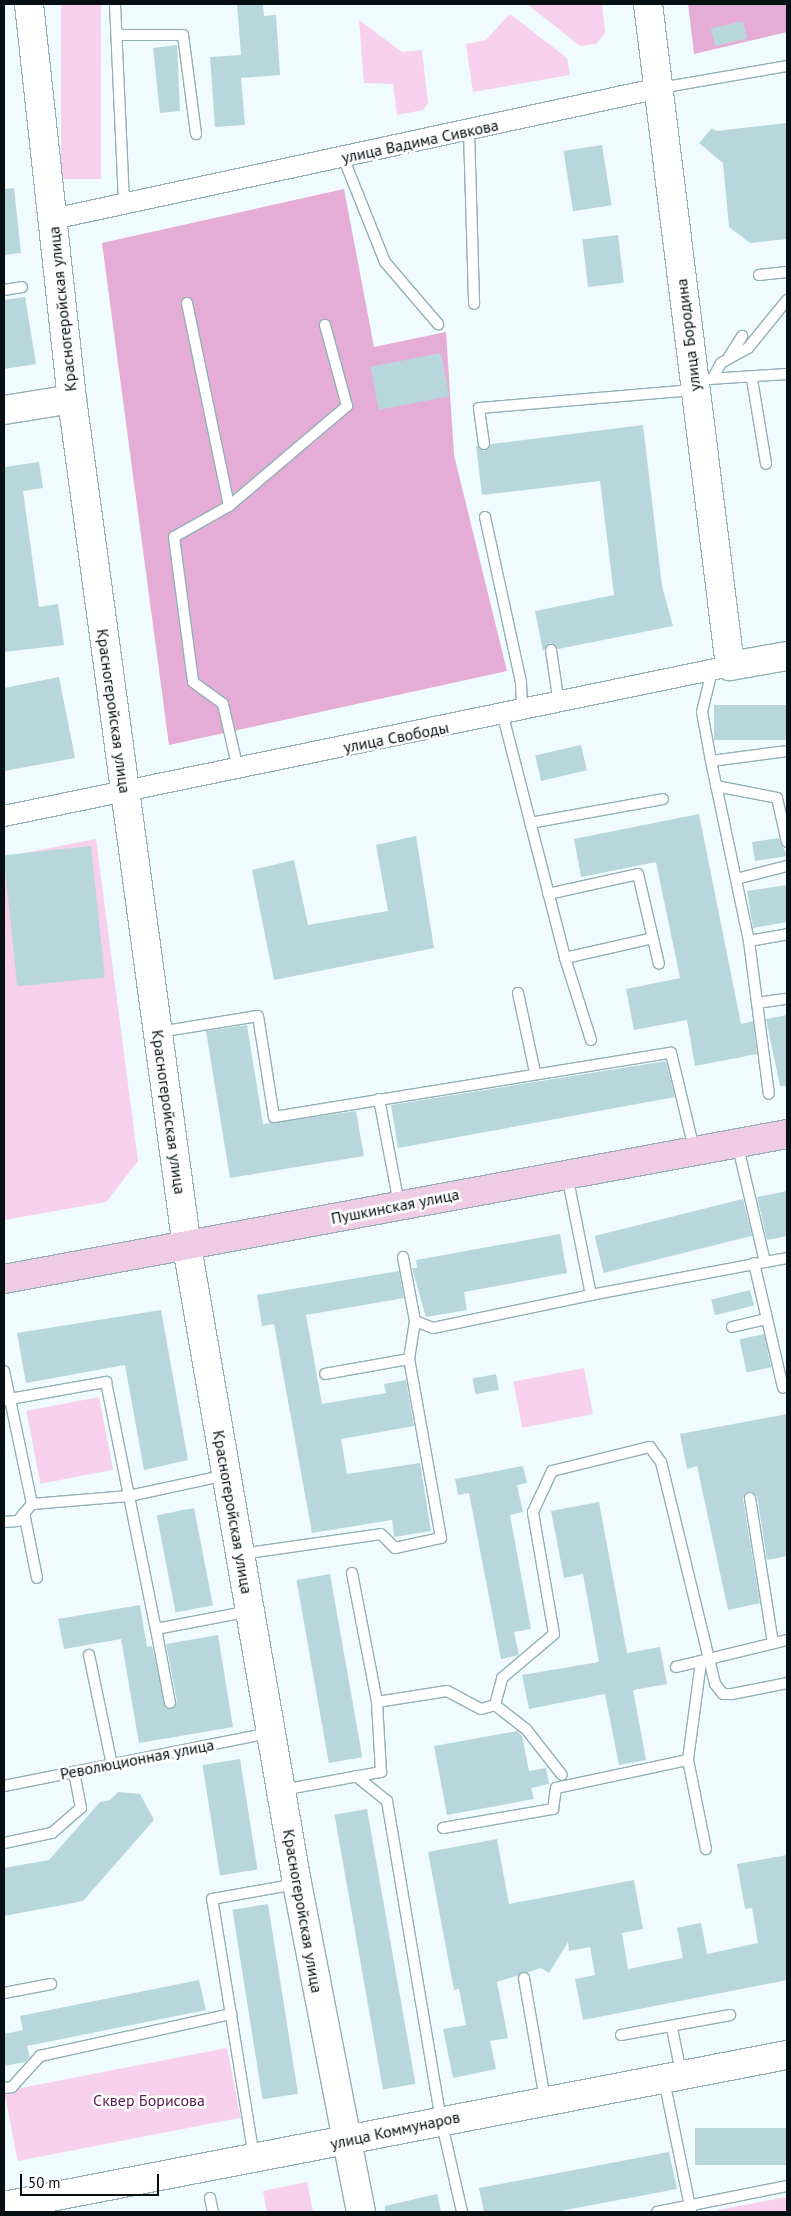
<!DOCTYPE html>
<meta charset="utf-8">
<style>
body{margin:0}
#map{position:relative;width:791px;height:2216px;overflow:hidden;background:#effbfe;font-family:"PT Sans",sans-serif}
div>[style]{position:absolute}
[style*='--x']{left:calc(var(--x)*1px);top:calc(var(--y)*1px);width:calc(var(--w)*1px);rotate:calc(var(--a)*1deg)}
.green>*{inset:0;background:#f6d0ec;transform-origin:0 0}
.forest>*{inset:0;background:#e5acd6}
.building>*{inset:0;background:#b8d7dc;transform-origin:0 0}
.roads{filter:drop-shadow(1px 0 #92b0b6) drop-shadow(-1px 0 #92b0b6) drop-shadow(0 1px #92b0b6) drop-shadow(0 -1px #92b0b6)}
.lane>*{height:10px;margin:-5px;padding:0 5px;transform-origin:5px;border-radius:5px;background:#fff}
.street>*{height:20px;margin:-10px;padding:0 10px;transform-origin:10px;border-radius:10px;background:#fff}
.secondary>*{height:28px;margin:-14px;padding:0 14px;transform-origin:14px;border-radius:14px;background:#fff}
.primary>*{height:28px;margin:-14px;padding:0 14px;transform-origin:14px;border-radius:14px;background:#efcbe6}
span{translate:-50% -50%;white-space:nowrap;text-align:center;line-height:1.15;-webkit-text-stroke:5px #fff;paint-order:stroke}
.street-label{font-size:16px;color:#061012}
.park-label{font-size:16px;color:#5c1b50}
.frame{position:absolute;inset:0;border:5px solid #061012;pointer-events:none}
.scale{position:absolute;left:20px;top:2174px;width:139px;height:22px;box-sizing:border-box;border:2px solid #061012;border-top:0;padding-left:6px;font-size:15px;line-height:18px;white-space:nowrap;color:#061012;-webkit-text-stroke:4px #fff;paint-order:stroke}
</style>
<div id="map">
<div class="green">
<div style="left:61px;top:4px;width:40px;height:175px"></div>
<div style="clip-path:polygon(527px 4px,602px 4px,605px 33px,596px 44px,580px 46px)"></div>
<div style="clip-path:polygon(510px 14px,567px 58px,570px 75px,473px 92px,466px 44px,486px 40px)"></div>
<div style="clip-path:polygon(359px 20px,402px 52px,422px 50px,428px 103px,423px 110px,397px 115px,393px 84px,364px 83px)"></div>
<div style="clip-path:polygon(96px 839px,138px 1161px,106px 1202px,4px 1220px,4px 857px)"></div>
<div style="left:584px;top:1368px;width:47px;height:72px;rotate:79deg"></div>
<div style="left:99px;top:1397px;width:74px;height:74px;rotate:79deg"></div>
<div style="left:227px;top:2048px;width:71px;height:227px;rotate:79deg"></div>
<div style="clip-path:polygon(307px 2182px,313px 2212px,267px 2212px,263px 2191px)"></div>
<div style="clip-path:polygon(787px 2197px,787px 2212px,718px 2212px,718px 2210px)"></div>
</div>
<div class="forest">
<div style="clip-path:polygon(688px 4px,787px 4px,787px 32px,694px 54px)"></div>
<div style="clip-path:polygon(344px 189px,374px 347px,446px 332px,454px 455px,507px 671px,169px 745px,102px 243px)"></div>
</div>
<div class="building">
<div style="clip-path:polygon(237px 4px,263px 4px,264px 16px,276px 15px,280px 75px,241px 78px,245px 125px,215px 127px,210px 57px,241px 55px)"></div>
<div style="left:743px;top:21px;width:18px;height:33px;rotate:77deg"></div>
<div style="clip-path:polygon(177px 45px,180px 111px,160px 113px,153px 48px)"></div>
<div style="clip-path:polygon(787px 123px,787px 239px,750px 243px,729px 227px,723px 163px,699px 143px,712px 128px,716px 131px)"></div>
<div style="left:602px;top:145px;width:61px;height:39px;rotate:81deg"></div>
<div style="clip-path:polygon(14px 188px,21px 253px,4px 255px,4px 189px)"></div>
<div style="left:618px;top:235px;width:48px;height:36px;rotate:83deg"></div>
<div style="clip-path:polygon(25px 297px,36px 364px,4px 369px,4px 300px)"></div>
<div style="left:441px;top:353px;width:44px;height:72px;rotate:79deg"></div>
<div style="clip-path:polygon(643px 425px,662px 586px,673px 626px,558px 649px,550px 643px,543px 651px,535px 611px,614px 595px,600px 481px,482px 495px,476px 445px,484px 451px,491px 444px)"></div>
<div style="clip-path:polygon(39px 462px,43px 488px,23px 491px,39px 607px,58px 604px,64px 645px,4px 652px,4px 467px)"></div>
<div style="clip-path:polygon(59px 677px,75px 758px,4px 771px,4px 688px)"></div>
<div style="left:787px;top:705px;width:35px;height:73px;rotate:90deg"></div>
<div style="left:581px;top:745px;width:26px;height:47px;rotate:77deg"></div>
<div style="clip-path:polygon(699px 814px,741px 1024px,753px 1021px,757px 1054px,695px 1066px,687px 1020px,634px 1030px,626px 989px,680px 978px,656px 862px,581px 877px,574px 839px)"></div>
<div style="clip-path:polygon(416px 836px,434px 948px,274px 980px,252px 870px,294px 860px,308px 925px,388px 911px,376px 845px)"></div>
<div style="clip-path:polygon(779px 838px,787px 856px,755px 861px,752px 842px)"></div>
<div style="left:91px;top:846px;width:132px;height:88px;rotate:84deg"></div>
<div style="clip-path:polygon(787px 885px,787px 922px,753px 928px,747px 891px)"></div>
<div style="clip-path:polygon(787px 1015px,787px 1086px,780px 1086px,766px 1019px)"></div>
<div style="clip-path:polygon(247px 1025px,263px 1124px,356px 1111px,364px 1156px,230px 1178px,206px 1031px)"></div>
<div style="clip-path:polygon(666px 1061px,675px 1097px,398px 1148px,391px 1105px)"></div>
<div style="clip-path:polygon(787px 1191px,787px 1236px,767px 1240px,757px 1197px)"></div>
<div style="left:743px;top:1199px;width:38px;height:153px;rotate:76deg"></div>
<div style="clip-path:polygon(560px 1234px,567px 1273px,464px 1292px,467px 1310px,426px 1317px,412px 1268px,417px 1268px,416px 1260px)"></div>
<div style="clip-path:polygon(399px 1271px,404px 1298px,306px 1315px,322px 1404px,386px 1393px,384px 1384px,406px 1380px,414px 1426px,341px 1439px,347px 1474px,420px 1463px,431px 1531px,394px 1537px,392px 1520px,312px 1533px,274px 1324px,262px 1326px,257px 1295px)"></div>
<div style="left:750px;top:1290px;width:16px;height:40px;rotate:76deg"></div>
<div style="clip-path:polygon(161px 1310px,188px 1460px,144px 1470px,125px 1365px,26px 1383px,17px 1333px)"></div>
<div style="left:764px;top:1334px;width:34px;height:25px;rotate:78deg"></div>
<div style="left:496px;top:1374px;width:16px;height:24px;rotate:79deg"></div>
<div style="clip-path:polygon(787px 1414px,787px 1556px,767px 1560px,757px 1496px,746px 1492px,743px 1499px,760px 1603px,728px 1610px,697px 1466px,687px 1469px,680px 1434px)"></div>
<div style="clip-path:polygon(523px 1466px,527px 1483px,517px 1485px,523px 1512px,510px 1515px,531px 1629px,514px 1632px,519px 1655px,501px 1659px,469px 1493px,458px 1495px,455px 1479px)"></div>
<div style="clip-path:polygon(599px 1502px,627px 1653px,660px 1647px,667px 1684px,633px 1690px,646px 1760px,619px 1765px,605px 1694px,529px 1709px,522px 1675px,599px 1662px,583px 1574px,564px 1578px,551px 1511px)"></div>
<div style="left:194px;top:1508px;width:99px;height:38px;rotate:79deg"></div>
<div style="left:330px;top:1574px;width:186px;height:34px;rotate:80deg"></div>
<div style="clip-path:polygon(140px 1605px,147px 1647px,152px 1646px,167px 1709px,177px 1702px,166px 1644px,218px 1635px,233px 1727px,139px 1743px,121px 1639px,64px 1649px,58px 1619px)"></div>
<div style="clip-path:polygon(517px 1731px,522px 1736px,529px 1771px,546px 1768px,549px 1784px,531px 1788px,534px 1799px,447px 1815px,434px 1746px)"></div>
<div style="left:240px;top:1759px;width:112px;height:38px;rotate:81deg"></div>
<div style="clip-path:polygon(118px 1792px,140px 1794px,154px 1820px,83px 1901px,4px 1916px,4px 1868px,49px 1860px,100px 1802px,110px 1800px)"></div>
<div style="left:367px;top:1809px;width:279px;height:33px;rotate:80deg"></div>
<div style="clip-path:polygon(497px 1839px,509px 1904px,634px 1880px,643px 1929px,622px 1933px,628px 1969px,683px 1958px,677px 1928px,690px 1925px,701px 1923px,707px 1954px,758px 1943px,752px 1908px,745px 1909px,737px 1864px,787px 1855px,787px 1980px,583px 2020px,575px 1979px,595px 1975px,590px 1947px,569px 1951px,568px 1942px,549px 1973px,541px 1968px,497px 1982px,508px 2038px,490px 2041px,496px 2069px,453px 2078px,443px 2029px,466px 2025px,459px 1989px,454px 1990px,428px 1852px)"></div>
<div style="left:268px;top:1904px;width:192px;height:36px;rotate:81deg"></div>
<div style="clip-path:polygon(199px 1980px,206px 2010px,27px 2046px,30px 2057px,25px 2062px,4px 2066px,4px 2034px,23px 2030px,20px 2016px)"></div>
<div style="left:787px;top:2128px;width:37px;height:92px;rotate:90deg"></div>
<div style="clip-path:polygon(669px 2152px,677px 2189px,555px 2212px,484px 2212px,479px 2188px)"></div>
<div style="clip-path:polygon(437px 2194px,441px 2212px,385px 2212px,385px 2206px)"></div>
</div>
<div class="roads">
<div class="lane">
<div style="--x:115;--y:4;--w:200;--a:87.4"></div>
<div style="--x:119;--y:35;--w:64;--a:0"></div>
<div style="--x:183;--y:35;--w:100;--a:82.5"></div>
<div style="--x:660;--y:88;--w:129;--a:-9.8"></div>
<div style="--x:469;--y:131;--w:173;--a:88.3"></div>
<div style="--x:343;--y:157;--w:113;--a:68.2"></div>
<div style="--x:385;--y:262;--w:82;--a:49.5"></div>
<div style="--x:759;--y:275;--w:28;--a:-6"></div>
<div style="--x:4;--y:290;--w:18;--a:-9"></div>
<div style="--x:187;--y:303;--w:207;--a:78.3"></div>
<div style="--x:229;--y:506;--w:63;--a:150.6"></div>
<div style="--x:174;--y:537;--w:146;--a:82.5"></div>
<div style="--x:193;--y:682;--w:37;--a:36"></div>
<div style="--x:223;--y:704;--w:67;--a:77"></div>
<div style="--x:729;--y:357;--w:25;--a:-58"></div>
<div style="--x:713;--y:378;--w:17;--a:-62"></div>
<div style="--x:721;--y:363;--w:31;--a:-29"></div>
<div style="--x:748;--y:348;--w:62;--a:-50.9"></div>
<div style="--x:709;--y:379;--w:78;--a:-3.7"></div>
<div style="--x:752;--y:379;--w:86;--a:80.6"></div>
<div style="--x:484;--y:444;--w:36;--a:-98"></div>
<div style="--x:479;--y:408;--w:216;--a:-4.8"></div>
<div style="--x:229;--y:506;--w:155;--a:-40.3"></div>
<div style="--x:347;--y:406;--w:84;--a:-105.2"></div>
<div style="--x:485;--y:517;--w:169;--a:77.7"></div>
<div style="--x:521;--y:682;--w:30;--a:88"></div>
<div style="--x:551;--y:650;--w:55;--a:81.6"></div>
<div style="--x:712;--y:671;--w:42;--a:103.7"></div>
<div style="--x:702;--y:712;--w:50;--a:79.6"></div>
<div style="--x:711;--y:761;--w:77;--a:-7.5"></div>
<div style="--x:503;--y:716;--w:250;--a:75.6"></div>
<div style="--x:565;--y:958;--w:86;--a:72.4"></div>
<div style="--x:711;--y:761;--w:184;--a:78.1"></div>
<div style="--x:749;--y:941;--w:39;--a:-10"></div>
<div style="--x:716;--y:786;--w:62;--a:11.1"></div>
<div style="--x:777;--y:798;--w:45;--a:77.2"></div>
<div style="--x:530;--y:823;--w:135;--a:-10.2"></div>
<div style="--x:736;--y:879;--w:53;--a:-14.3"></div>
<div style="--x:548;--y:894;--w:92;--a:-12.5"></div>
<div style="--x:638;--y:874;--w:92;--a:76.9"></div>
<div style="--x:749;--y:941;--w:154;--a:82.6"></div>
<div style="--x:565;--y:958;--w:90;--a:-12.8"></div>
<div style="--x:518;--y:993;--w:81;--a:77.9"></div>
<div style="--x:757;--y:1003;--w:30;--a:-8"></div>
<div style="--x:159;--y:1032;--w:100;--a:-9.2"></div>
<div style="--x:258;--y:1016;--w:102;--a:81"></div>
<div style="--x:274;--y:1117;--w:402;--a:-9.2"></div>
<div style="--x:671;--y:1053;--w:99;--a:76.5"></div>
<div style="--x:379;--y:1099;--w:107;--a:79.2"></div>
<div style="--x:403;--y:1257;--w:65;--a:79.4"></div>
<div style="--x:415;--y:1321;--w:19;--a:21"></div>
<div style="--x:433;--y:1328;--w:161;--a:-11.8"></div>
<div style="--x:591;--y:1295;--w:122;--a:-101.3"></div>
<div style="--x:765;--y:1262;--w:22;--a:-10"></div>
<div style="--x:754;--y:1263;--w:128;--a:76.9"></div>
<div style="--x:591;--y:1295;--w:177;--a:-10.7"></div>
<div style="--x:765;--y:1262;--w:122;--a:-103.2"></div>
<div style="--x:732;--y:1327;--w:36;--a:-13"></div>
<div style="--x:409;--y:1359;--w:38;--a:-81"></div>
<div style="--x:4;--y:1371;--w:136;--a:78.1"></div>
<div style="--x:4;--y:1400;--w:104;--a:-10"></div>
<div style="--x:106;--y:1382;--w:252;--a:78.6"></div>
<div style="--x:156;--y:1629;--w:96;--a:-10.8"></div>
<div style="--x:750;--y:1498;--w:147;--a:81"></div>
<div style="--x:24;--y:1513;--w:66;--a:78.7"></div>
<div style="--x:4;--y:1522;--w:14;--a:-4"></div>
<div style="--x:18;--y:1521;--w:22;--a:-51"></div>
<div style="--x:32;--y:1504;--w:97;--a:-4.7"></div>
<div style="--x:129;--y:1496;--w:99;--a:-12.2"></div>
<div style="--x:241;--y:1554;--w:141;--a:-8.1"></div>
<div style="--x:381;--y:1534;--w:20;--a:45"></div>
<div style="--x:395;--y:1548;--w:47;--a:-12.3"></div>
<div style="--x:441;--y:1538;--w:182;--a:-100.1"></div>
<div style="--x:409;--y:1359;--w:85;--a:169.9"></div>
<div style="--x:352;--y:1573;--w:131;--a:79"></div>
<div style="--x:156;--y:1629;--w:75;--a:79.3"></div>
<div style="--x:89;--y:1655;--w:112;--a:78.2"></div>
<div style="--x:701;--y:1662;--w:99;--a:97.6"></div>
<div style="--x:688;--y:1760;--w:91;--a:78.6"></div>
<div style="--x:676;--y:1667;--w:114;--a:-13.7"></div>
<div style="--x:495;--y:1705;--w:39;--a:38"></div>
<div style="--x:526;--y:1729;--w:58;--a:52"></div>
<div style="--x:356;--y:1776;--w:40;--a:39"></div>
<div style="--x:387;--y:1801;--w:324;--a:80.4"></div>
<div style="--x:441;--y:2120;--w:94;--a:77.1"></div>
<div style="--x:4;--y:1786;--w:271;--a:-11.3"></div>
<div style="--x:282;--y:1790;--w:101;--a:-10.3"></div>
<div style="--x:381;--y:1772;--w:70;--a:-93.3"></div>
<div style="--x:377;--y:1702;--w:71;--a:-8.9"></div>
<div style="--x:447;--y:1691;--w:38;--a:28"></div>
<div style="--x:481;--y:1709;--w:15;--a:-16"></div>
<div style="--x:495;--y:1705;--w:28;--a:-75"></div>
<div style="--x:502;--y:1678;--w:68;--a:-40.2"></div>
<div style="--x:554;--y:1634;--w:124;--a:-99.8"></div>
<div style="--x:533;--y:1512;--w:45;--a:-65.1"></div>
<div style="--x:552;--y:1471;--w:101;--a:-13.8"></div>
<div style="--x:650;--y:1447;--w:19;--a:54"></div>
<div style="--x:661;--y:1462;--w:228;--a:76.3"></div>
<div style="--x:715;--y:1684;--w:13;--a:51"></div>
<div style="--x:723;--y:1694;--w:9;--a:0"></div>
<div style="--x:732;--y:1694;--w:56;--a:-11.3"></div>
<div style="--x:443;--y:1828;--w:112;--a:-9.8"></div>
<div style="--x:553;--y:1809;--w:21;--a:-82"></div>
<div style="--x:556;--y:1788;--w:135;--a:-12"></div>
<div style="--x:4;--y:1843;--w:49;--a:-11.8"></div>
<div style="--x:52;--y:1833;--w:38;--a:-41"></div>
<div style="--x:81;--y:1808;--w:37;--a:-101"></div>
<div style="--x:524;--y:1978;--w:124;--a:80.2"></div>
<div style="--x:4;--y:1993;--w:48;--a:-10.8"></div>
<div style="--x:672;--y:2028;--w:46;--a:78.7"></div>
<div style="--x:621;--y:2035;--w:111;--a:-10.4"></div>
<div style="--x:664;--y:2080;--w:135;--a:78.4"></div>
<div style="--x:4;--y:2088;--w:8;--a:-7"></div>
<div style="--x:12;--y:2087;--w:42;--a:-47.9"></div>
<div style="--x:40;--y:2056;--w:196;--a:-12.4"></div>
<div style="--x:254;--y:2157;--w:261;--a:-99.2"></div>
<div style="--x:212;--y:1899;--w:86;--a:-10"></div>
<div style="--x:210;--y:2198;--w:14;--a:78"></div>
<div style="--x:657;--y:2212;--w:133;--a:-11.3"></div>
</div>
<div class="street">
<div style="--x:53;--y:219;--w:621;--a:-12.18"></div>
<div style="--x:4;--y:816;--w:741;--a:-11.67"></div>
</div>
<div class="secondary">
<div style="--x:29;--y:4;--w:397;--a:83.8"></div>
<div style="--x:72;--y:399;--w:856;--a:82.28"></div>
<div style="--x:187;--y:1247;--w:645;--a:80.19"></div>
<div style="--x:297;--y:1883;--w:335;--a:79"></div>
<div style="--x:648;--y:4;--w:667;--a:82.94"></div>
<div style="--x:730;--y:666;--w:58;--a:-10"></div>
<div style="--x:4;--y:410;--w:69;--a:-9.2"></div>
<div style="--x:4;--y:2206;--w:797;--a:-10.92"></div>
</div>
<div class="primary">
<div style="--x:4;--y:1279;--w:796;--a:-10.49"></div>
</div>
</div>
<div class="street-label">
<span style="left:420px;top:141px;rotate:-12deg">улица Вадима Сивкова</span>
<span style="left:62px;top:309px;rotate:-96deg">Красногеройская улица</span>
<span style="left:688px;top:335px;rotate:-97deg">улица Бородина</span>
<span style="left:114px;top:711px;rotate:82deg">Красногеройская улица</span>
<span style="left:396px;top:737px;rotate:-11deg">улица Свободы</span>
<span style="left:169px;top:1112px;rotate:82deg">Красногеройская улица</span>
<span style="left:395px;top:1206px;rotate:-11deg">Пушкинская улица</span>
<span style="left:233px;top:1512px;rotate:80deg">Красногеройская улица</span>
<span style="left:137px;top:1759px;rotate:-11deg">Революционная улица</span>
<span style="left:303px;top:1911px;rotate:80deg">Красногеройская улица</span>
<span style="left:395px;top:2130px;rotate:-12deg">улица Коммунаров</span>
</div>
<div class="park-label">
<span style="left:149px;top:2100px">Сквер Борисова</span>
</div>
<div class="frame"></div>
<div class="scale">50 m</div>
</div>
